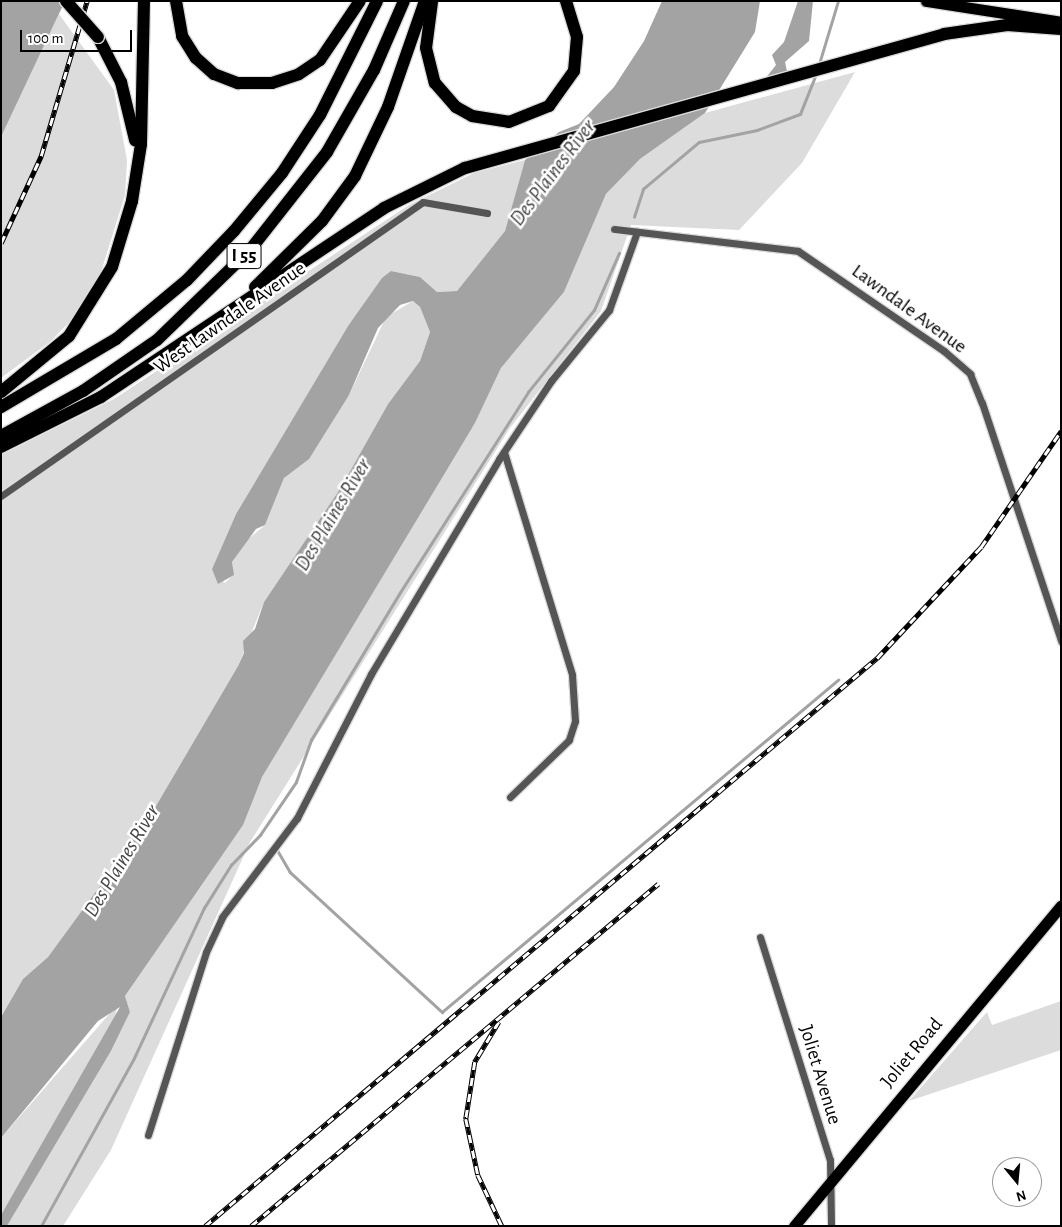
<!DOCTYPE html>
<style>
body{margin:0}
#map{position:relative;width:1062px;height:1227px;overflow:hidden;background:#fff;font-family:"Alegreya Sans",sans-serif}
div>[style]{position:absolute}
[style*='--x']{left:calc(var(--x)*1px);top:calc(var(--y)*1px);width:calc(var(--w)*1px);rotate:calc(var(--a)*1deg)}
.green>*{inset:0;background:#dcdcdc}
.water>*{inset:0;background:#a3a3a3}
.stream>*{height:2.5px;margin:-1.25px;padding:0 1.25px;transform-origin:1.25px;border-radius:1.25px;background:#a3a3a3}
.roads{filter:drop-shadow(1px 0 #dbdbdb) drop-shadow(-1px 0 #dbdbdb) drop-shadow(0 1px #dbdbdb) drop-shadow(0 -1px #dbdbdb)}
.street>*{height:7px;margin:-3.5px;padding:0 3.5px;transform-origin:3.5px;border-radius:3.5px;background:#555}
.primary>*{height:11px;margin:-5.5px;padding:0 5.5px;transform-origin:5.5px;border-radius:5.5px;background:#000}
.highway>*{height:12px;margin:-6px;padding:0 6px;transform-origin:6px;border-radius:6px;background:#000}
.rail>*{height:4.5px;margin-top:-2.25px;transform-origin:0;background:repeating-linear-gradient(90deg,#fff 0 8px,#000 0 16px);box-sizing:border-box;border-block:1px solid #000}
.bridges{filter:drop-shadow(1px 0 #dbdbdb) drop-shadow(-1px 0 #dbdbdb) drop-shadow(0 1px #dbdbdb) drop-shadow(0 -1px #dbdbdb)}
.highway-bridge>*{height:12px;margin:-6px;padding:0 6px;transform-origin:6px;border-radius:6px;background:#000}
span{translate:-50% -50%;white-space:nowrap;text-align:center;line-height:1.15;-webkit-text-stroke:5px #fff;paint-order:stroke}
.shield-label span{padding:1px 4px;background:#fff;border:1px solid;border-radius:4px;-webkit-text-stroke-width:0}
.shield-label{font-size:19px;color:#000;font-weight:700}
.street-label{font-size:20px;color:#000}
.water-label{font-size:21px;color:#444;font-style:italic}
.frame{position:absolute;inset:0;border:2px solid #000;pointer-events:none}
.north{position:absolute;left:992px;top:1157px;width:50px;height:50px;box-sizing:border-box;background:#fff;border:1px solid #999;border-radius:50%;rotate:163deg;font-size:14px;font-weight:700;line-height:20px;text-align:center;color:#000}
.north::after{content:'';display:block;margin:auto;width:18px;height:22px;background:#000;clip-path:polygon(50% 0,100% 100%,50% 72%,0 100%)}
.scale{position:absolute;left:20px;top:30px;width:112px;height:22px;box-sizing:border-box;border:2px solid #000;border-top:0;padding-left:6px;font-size:15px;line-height:18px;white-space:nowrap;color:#000;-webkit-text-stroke:4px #fff;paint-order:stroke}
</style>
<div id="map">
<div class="green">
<div style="clip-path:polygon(59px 14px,114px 90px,127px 160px,125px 195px,101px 272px,78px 313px,51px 341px,1px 378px,1px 137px)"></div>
<div style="clip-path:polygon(855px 72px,802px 163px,739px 230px,631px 225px,601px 311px,510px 428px,250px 842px,111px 1150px,63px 1226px,7px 1226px,111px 1051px,130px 1012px,125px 996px,240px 828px,262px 777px,312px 685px,475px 423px,501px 368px,564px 292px,606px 194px,640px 159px,705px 113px)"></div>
<div style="clip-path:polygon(525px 160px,505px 231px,457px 291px,437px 292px,420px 277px,391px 271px,348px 326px,236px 514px,212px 569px,225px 583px,233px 575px,232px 562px,247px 540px,265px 525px,284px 478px,349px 395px,386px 317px,413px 301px,420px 307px,430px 332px,420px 361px,388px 404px,340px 489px,264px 602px,238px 666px,146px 823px,48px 957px,23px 979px,1px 1017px,1px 455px,114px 399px,409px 205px,474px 173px)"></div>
<div style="clip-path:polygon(1061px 1001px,1061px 1050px,909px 1101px,987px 1012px,992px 1025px)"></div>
<div style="clip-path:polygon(118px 1004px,114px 1022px,1px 1215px,1px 1138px)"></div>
</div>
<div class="water">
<div style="clip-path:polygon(1px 1px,65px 1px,1px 137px)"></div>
<div style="clip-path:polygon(662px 1px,760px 1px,755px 32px,705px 113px,640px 159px,606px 194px,564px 292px,501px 368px,475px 423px,262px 777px,243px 825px,125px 996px,130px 1012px,111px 1051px,7px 1226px,1px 1226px,1px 1215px,120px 1007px,98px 1021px,1px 1138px,1px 1017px,23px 979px,48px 957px,146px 823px,238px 666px,244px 653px,243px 641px,255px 629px,264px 602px,340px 489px,388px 404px,420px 361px,430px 332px,420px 307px,413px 301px,400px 305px,378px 328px,349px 395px,309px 459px,284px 478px,265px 525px,256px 529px,232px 562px,234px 575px,218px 584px,212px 569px,236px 514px,348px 326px,382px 278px,391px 271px,420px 277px,437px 292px,457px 291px,505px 231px,525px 160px,559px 132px,579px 124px,614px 87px,644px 41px)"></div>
<div style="clip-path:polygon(798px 1px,813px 1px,809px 41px,785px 62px,788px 76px,761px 84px,776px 65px,772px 55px,784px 42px)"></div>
</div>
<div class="stream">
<div style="--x:819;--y:64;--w:66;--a:-73.2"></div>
<div style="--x:634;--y:217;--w:29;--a:-72"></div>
<div style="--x:643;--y:189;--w:73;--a:-40"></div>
<div style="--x:699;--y:142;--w:59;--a:-11.7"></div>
<div style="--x:757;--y:130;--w:46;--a:-20.4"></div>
<div style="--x:800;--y:114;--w:43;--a:-68.2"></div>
<div style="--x:278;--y:851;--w:24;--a:60"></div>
<div style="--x:290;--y:872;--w:207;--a:42.6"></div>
<div style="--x:442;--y:1012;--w:517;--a:-39.98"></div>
<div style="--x:41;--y:1226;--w:192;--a:-61"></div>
<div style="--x:134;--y:1058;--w:166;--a:-65"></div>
<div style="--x:204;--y:908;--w:51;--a:-57.9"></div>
<div style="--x:231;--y:865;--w:42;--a:-46"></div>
<div style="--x:260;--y:835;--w:64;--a:-55.8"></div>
<div style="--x:296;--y:782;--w:45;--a:-70.3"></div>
<div style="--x:311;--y:740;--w:170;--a:-58.9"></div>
<div style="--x:399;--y:594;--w:240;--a:-57.4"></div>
<div style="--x:528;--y:392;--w:105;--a:-51.2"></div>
<div style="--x:594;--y:310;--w:62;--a:-66.3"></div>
</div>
<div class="roads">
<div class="street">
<div style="--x:614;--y:229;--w:185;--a:6.8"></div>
<div style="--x:798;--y:251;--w:177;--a:34.4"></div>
<div style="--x:944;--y:351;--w:35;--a:41"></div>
<div style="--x:970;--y:374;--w:31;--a:68"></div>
<div style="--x:982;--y:403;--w:251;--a:71.6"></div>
<div style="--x:504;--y:452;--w:233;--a:73"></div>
<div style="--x:572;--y:675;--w:46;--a:86.3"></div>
<div style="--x:575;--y:721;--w:20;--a:108"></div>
<div style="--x:569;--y:740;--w:82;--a:136"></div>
<div style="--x:1;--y:496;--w:514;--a:-34.86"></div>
<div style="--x:423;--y:202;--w:65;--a:9.8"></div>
<div style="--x:760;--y:937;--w:234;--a:72.6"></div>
<div style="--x:830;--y:1160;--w:66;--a:89.1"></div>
<div style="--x:148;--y:1135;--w:192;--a:-72.4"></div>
<div style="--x:206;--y:952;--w:38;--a:-65"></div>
<div style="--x:222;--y:917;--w:124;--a:-52.9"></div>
<div style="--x:297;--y:818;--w:162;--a:-62.8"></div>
<div style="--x:371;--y:674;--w:250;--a:-59.2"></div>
<div style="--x:499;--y:459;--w:94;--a:-56.3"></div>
<div style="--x:551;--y:381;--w:92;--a:-50.8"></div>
<div style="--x:609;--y:310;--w:83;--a:-70.3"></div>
</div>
<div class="primary">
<div style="--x:926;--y:1;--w:137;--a:8.8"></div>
<div style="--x:794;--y:1226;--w:417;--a:-50.2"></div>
</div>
<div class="highway">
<div style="--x:176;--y:1;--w:36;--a:80"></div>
<div style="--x:182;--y:36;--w:26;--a:58"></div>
<div style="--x:196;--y:58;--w:24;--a:42"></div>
<div style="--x:214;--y:74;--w:26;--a:21"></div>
<div style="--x:238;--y:83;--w:34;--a:0"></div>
<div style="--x:272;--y:83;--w:28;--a:-18"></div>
<div style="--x:299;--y:74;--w:25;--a:-34"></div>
<div style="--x:320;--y:60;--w:71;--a:-55.9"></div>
<div style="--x:432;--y:2;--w:46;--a:97.4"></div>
<div style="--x:426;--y:48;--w:36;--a:76"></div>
<div style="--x:435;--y:83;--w:32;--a:49"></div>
<div style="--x:456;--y:107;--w:18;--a:29"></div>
<div style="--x:472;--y:116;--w:37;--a:9"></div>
<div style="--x:509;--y:122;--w:43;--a:-21.8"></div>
<div style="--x:549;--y:106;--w:43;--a:-54.5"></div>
<div style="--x:574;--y:71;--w:34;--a:-85"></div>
<div style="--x:577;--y:37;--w:38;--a:-107"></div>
<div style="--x:98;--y:37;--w:51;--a:62.9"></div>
<div style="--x:121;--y:82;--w:60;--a:76.4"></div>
<div style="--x:255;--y:287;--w:94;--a:-44.6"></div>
<div style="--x:322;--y:221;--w:56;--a:-53.7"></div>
<div style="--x:355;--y:176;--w:76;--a:-64.4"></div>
<div style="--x:388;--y:107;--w:112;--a:-70.8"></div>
<div style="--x:1;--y:392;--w:88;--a:-39.5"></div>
<div style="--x:69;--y:336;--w:81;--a:-58.1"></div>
<div style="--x:112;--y:267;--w:69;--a:-73.1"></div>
<div style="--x:132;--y:201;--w:58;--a:-81"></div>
<div style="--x:141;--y:144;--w:143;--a:-88.8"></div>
<div style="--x:1;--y:407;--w:134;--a:-30.6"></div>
<div style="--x:116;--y:339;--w:92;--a:-39.7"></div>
<div style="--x:187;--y:280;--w:68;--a:-46.2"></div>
<div style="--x:234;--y:231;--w:75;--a:-50.4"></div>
<div style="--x:282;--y:173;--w:69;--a:-56.8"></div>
<div style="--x:320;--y:115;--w:127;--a:-63.4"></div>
<div style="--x:1;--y:436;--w:94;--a:-28.8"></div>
<div style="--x:83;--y:391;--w:90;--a:-34.6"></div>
<div style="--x:157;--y:340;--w:129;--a:-44.1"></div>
<div style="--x:250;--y:250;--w:125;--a:-51.8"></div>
<div style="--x:327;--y:152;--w:95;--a:-60.2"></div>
<div style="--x:374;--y:70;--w:75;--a:-66.5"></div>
<div style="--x:1;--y:447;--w:112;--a:-26.6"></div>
<div style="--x:101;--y:397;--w:340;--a:-33.7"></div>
<div style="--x:384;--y:208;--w:90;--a:-26.3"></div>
<div style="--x:465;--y:168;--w:497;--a:-15.6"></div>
<div style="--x:944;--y:34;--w:64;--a:-8.1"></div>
<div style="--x:1007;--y:25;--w:54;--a:4.2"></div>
</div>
</div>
<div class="rail">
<div style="--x:1;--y:243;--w:96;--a:-65.3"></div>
<div style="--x:41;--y:156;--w:162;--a:-73.5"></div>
<div style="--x:499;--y:1022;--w:47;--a:121"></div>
<div style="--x:475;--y:1062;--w:58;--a:99"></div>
<div style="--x:466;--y:1119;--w:57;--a:77.9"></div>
<div style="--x:478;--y:1175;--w:56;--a:64.8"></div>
<div style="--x:205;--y:1226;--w:880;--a:-40.21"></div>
<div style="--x:877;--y:658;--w:152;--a:-46.9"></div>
<div style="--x:981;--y:547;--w:141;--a:-55.4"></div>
<div style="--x:251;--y:1226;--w:532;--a:-40.04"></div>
</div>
<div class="bridges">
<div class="highway-bridge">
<div style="--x:66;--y:1;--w:48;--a:48.4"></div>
</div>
</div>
<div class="shield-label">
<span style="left:244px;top:256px">I 55</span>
</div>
<div class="street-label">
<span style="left:909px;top:309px;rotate:36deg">Lawndale Avenue</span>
<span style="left:230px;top:318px;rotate:-35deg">West Lawndale Avenue</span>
<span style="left:912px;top:1053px;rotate:-50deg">Joliet Road</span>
<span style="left:820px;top:1075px;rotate:73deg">Joliet Avenue</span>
</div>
<div class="water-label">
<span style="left:553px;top:173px;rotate:-53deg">Des Plaines River</span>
<span style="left:333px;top:515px;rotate:-59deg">Des Plaines River</span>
<span style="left:122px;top:861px;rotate:-59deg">Des Plaines River</span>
</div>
<div class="frame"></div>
<div class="north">N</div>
<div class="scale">100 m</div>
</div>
